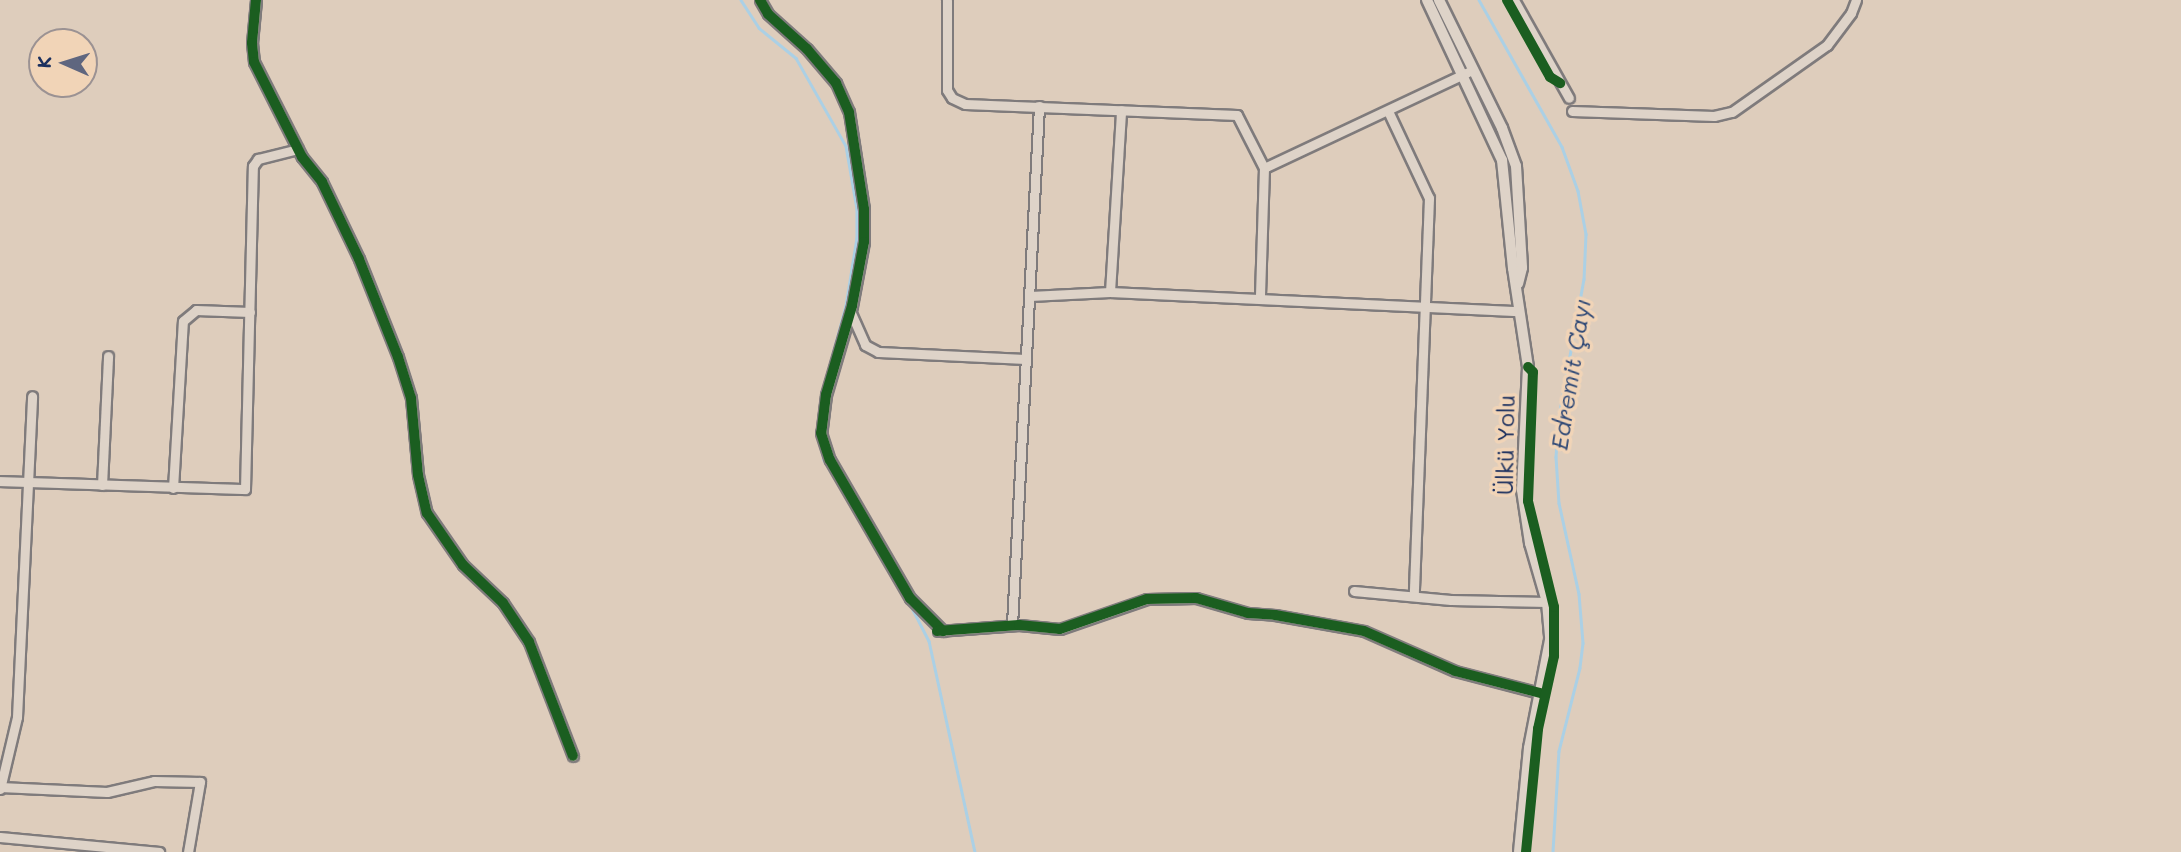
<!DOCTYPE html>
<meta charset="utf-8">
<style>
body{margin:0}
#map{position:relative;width:2181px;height:852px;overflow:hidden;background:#decdbc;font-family:Mali,sans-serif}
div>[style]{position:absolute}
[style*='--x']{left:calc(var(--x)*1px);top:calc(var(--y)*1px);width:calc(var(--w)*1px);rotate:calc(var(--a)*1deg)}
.stream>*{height:2.5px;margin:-1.25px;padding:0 1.25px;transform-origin:1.25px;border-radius:1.25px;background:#abd0e5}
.roads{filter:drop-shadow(2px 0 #7f7b7c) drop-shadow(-2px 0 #7f7b7c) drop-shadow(0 2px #7f7b7c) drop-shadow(0 -2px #7f7b7c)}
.minor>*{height:9px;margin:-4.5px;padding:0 4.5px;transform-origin:4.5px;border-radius:4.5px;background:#ded3c8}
.major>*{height:10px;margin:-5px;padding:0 5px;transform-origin:5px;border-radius:5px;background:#ded3c8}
.cycleway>*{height:10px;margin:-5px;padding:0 5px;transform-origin:5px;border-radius:5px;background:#1b5e20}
span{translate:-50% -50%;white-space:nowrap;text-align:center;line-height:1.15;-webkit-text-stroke:7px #f1d4b7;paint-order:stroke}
.street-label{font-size:23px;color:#1b2f5e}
.water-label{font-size:24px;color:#2d4775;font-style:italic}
.north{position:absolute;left:28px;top:28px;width:70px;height:70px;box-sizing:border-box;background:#f1d4b7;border:2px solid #9b9293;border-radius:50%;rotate:273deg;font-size:19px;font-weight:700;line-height:28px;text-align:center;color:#1b2f5e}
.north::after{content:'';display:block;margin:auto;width:24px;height:32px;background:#5f667f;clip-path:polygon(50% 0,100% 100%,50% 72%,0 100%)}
</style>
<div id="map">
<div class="stream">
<div style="--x:741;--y:0;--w:33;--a:57"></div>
<div style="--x:759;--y:28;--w:48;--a:39"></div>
<div style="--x:796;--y:58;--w:101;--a:60.4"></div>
<div style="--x:846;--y:146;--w:64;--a:80.1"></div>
<div style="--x:857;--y:209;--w:29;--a:90"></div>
<div style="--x:857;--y:238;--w:69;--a:99.2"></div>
<div style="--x:846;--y:306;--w:65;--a:105.1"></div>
<div style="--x:1479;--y:0;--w:169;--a:60.5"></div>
<div style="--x:1562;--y:147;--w:47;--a:70"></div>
<div style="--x:1578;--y:191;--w:44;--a:79.5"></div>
<div style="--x:1586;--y:234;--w:45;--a:92.5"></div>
<div style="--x:1584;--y:279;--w:139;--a:100.3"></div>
<div style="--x:1559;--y:416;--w:41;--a:94.2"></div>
<div style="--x:1556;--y:457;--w:46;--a:86.3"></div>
<div style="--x:1559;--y:503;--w:93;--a:77.6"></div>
<div style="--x:1579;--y:594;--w:49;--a:85.3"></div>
<div style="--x:1583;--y:643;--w:25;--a:97"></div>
<div style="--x:1580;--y:668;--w:86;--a:104.2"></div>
<div style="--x:1559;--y:751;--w:101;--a:93.4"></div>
<div style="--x:818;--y:431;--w:18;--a:-87"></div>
<div style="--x:818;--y:437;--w:24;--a:75"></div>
<div style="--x:824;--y:460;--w:71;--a:58.8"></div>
<div style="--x:909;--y:602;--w:44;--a:62.9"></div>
<div style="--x:929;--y:641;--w:216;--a:77.7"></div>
</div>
<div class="roads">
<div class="minor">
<div style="--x:256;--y:0;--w:43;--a:95.3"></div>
<div style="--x:252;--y:43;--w:19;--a:84"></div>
<div style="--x:254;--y:62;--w:106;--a:63.2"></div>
<div style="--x:302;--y:157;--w:32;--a:51"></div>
<div style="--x:322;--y:182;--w:85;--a:64.3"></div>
<div style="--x:359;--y:259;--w:105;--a:68.3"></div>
<div style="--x:398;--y:357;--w:43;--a:72.4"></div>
<div style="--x:411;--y:398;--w:77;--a:84.8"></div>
<div style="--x:418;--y:475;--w:39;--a:77"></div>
<div style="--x:427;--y:513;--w:63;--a:55.3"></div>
<div style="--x:463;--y:565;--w:55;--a:43.5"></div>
<div style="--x:503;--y:603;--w:47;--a:56.3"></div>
<div style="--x:529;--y:642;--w:122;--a:68.9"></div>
<div style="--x:760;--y:0;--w:16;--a:60"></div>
<div style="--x:768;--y:14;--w:52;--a:41.9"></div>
<div style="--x:807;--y:49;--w:45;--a:49.5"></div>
<div style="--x:836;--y:83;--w:32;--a:66"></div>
<div style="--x:849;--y:112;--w:98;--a:81.2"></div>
<div style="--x:864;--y:209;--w:33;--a:90"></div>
<div style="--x:864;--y:242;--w:65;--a:100.6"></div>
<div style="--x:852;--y:306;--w:93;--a:106.3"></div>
<div style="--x:826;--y:395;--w:38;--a:97"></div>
<div style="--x:821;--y:433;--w:28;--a:72"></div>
<div style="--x:830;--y:460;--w:160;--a:59.9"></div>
<div style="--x:910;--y:598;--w:47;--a:45"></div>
<div style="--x:947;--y:0;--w:90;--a:90"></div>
<div style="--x:947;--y:90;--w:9;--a:58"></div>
<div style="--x:952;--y:98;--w:14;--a:25"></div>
<div style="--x:965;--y:104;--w:272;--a:2.3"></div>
<div style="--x:1237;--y:115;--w:59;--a:63"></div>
<div style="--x:1264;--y:168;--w:129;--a:91.8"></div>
<div style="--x:1514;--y:0;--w:112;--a:60.7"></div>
<div style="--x:1388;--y:111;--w:96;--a:64.8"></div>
<div style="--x:1429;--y:198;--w:398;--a:92.2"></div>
<div style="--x:1572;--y:111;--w:142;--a:2"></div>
<div style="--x:1714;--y:116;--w:18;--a:-13"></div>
<div style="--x:1732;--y:112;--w:116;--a:-35.2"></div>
<div style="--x:1827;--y:45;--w:40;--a:-53"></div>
<div style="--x:1851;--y:13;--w:14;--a:-69"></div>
<div style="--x:1264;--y:168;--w:225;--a:-25.2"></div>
<div style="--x:1110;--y:292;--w:182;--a:-86.5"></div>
<div style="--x:1030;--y:296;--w:80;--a:-2.9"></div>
<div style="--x:1110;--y:292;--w:409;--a:2.7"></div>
<div style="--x:851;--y:313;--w:35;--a:66"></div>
<div style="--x:865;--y:345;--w:15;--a:28"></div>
<div style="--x:878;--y:352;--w:148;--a:2.7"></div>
<div style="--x:0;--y:481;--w:245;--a:1.9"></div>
<div style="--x:245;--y:489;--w:323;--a:-88.6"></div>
<div style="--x:253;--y:166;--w:9;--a:-54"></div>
<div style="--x:258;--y:159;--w:41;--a:-14"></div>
<div style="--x:102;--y:485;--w:129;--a:-87.3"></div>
<div style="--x:173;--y:488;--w:167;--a:-86.6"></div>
<div style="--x:183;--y:321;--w:17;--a:-40"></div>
<div style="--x:196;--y:310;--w:54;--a:2.1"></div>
<div style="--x:1354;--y:591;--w:97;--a:5.3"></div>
<div style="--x:1451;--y:600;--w:96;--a:1.2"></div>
<div style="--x:1012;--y:625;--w:520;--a:-87.02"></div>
<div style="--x:938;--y:631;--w:81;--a:-4.2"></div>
<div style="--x:1019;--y:625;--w:41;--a:5.6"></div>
<div style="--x:1060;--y:629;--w:92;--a:-19"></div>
<div style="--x:1147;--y:599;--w:49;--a:-1.2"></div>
<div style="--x:1196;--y:598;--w:54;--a:16.1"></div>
<div style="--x:1248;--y:613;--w:27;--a:4"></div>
<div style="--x:1275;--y:615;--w:90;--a:10.2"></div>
<div style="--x:1364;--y:631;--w:99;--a:23.7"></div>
<div style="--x:1455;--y:671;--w:88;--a:14.5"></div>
<div style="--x:0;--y:787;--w:107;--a:2.7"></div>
<div style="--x:107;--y:792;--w:48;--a:-13.2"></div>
<div style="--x:154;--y:781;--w:46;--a:1.2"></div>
<div style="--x:200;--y:782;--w:71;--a:99.7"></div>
<div style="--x:0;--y:789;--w:74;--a:-76.7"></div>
<div style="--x:17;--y:717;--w:321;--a:-87.3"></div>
<div style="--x:0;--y:837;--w:160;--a:5.4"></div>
</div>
<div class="major">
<div style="--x:1427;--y:0;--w:177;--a:64.9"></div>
<div style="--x:1502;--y:160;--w:109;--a:84.2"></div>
<div style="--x:1513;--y:268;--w:100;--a:81.4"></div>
<div style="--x:1528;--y:367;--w:123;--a:92.8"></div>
<div style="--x:1522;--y:490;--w:54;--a:81.4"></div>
<div style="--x:1530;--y:543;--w:61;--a:73.9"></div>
<div style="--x:1547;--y:602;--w:38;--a:85"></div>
<div style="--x:1550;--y:640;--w:110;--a:101"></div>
<div style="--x:1529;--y:748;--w:104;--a:95.5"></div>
<div style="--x:1439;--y:0;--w:143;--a:63.8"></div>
<div style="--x:1502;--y:128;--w:40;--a:69.8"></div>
<div style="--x:1516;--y:166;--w:102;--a:86.6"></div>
<div style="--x:1522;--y:268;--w:16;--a:104"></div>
</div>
</div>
<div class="cycleway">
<div style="--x:256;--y:0;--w:43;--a:95.3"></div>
<div style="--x:252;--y:43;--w:19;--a:84"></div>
<div style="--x:254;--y:62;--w:106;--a:63.2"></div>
<div style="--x:302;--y:157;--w:32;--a:51"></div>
<div style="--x:322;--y:182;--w:85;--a:64.3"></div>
<div style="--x:359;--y:259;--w:105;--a:68.3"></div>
<div style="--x:398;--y:357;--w:43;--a:72.4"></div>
<div style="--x:411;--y:398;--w:77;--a:84.8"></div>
<div style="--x:418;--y:475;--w:39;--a:77"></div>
<div style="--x:427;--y:513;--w:63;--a:55.3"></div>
<div style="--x:463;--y:565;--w:55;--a:43.5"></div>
<div style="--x:503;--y:603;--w:47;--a:56.3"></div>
<div style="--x:529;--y:642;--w:122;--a:68.9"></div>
<div style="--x:760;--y:0;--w:16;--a:60"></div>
<div style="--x:768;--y:14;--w:52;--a:41.9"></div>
<div style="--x:807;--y:49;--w:45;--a:49.5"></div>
<div style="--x:836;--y:83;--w:32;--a:66"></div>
<div style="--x:849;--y:112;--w:98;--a:81.2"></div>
<div style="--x:864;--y:209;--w:33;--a:90"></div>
<div style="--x:864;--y:242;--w:65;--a:100.6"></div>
<div style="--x:852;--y:306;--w:93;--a:106.3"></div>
<div style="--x:826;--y:395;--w:38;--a:97"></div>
<div style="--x:821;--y:433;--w:28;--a:72"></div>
<div style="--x:830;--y:460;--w:160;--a:59.9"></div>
<div style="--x:910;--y:598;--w:47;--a:45"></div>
<div style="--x:1507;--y:0;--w:88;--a:60.8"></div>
<div style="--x:1550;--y:77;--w:12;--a:31"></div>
<div style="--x:937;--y:631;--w:82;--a:-4.2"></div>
<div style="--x:1019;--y:625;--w:41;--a:5.6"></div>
<div style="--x:1060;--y:629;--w:92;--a:-19"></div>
<div style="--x:1147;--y:599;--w:49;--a:-1.2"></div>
<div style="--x:1196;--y:598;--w:54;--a:16.1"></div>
<div style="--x:1248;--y:613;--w:27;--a:4"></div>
<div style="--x:1275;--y:615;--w:90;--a:10.2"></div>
<div style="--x:1364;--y:631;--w:99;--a:23.7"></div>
<div style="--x:1455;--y:671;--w:88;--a:14.5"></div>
<div style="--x:1526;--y:852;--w:124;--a:-84.4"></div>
<div style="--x:1538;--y:729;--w:75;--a:-77.6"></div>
<div style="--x:1554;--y:656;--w:49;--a:-90"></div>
<div style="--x:1554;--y:607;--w:109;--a:-103.8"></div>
<div style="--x:1528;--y:501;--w:129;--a:-87.8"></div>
<div style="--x:1533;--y:372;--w:7;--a:-135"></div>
</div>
<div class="street-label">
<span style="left:1505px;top:445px;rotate:-89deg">Ülkü Yolu</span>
</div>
<div class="water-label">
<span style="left:1570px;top:374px;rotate:-81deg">Edremit Çayı</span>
</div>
<div class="north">K</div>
</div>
